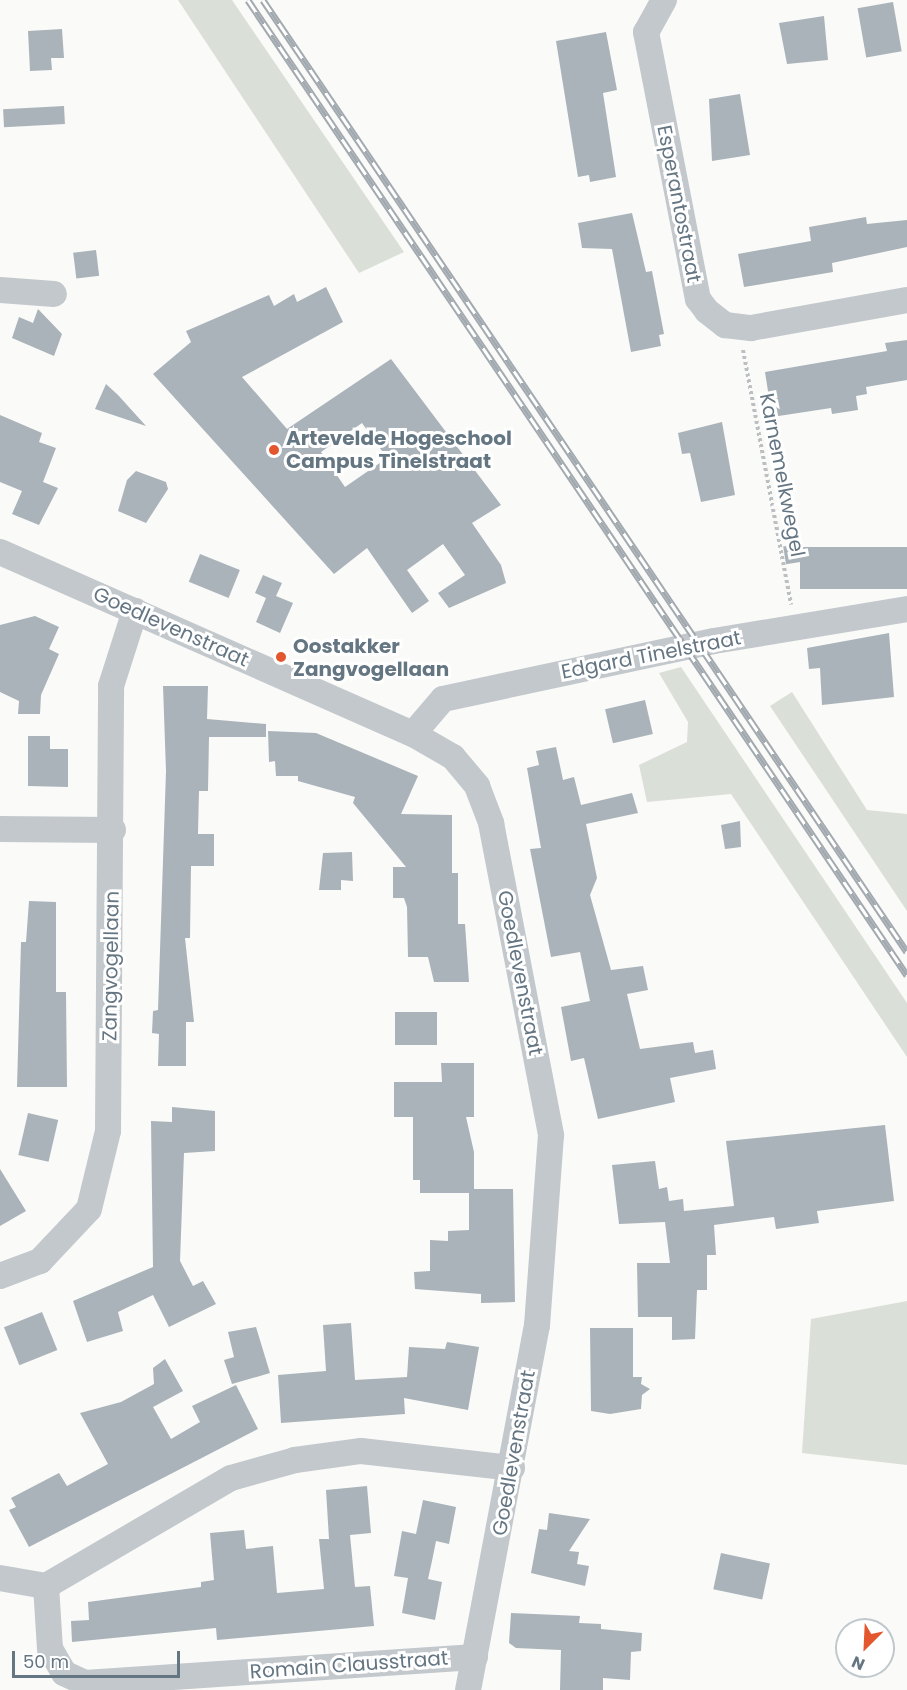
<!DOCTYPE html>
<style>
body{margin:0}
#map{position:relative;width:907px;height:1690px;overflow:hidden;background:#fafaf8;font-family:Poppins,sans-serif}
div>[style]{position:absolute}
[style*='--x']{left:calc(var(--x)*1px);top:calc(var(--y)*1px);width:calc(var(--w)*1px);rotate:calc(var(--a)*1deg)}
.green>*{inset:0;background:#dadfd7}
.building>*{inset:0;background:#aab3b9;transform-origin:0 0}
.path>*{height:4px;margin-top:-2px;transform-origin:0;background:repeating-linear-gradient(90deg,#bbbfc2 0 3px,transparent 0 6px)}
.minor>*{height:26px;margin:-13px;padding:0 13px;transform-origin:13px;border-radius:13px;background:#c3c8cc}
.rail>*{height:7px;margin-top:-3.5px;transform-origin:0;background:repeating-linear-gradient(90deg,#fff 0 14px,#a2aab0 0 28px);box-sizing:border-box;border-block:2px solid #a2aab0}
.dots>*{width:16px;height:16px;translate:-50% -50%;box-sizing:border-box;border:3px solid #fff;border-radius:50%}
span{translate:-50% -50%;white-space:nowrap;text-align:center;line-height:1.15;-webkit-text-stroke:6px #fff;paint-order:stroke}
.street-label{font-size:20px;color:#657683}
.poi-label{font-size:20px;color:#657683;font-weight:700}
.left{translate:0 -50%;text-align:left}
.north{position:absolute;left:835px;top:1618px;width:60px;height:60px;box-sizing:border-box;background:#fff;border:2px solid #c1c8cd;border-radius:50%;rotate:204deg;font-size:16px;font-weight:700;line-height:24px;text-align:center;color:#657683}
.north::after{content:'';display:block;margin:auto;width:21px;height:27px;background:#e4572e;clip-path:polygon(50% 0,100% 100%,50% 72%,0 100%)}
.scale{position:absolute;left:12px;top:1651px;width:168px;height:27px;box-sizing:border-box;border:3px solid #657683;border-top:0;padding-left:8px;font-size:18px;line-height:21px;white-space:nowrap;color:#657683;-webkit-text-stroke:4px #fff;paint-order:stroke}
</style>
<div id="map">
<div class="green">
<div style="clip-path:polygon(178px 0,232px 0,404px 252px,359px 273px)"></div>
<div style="clip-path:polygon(681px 667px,907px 1003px,907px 1057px,731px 794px,647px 802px,639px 765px,687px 742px,688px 722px,659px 673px)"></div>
<div style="clip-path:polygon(792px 692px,867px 810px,907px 814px,907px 911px,770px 706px)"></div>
<div style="clip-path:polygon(907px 1301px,907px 1465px,802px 1453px,811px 1319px)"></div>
</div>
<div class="building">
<div style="left:893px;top:2px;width:50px;height:36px;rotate:80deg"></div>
<div style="clip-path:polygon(824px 16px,828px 60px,787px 64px,779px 23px)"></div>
<div style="clip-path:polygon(62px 29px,64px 58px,51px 58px,52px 70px,30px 71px,28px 31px)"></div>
<div style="clip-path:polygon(606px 32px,617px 90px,603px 93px,616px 177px,590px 182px,589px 175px,578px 177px,556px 41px)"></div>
<div style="clip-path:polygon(740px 94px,750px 155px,712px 161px,709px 99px)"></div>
<div style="left:64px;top:106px;width:18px;height:61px;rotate:87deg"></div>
<div style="clip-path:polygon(632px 213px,646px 272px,652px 271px,664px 334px,659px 335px,661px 346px,631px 352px,612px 249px,582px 248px,578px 223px)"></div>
<div style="clip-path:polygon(866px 217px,867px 224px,907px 220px,907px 247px,832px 263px,833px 272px,744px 287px,738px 254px,811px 241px,809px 227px)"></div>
<div style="left:96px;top:250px;width:26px;height:23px;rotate:83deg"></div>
<div style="clip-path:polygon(evenodd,326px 287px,343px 322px,242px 377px,287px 429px,391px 359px,501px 505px,472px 523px,501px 565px,506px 583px,449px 608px,438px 593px,465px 575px,443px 544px,407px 570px,429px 601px,412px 613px,367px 548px,334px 574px,153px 374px,191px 342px,186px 331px,269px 295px,274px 306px,294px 294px,297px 302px,326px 287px,362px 423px,387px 458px,345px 487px,321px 452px,362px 423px)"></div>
<div style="clip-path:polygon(38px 309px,62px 334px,54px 356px,12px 338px,19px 317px,33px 323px)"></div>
<div style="clip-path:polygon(907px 340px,907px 380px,866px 387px,867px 394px,856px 396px,858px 410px,832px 414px,831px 408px,772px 417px,765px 372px,887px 351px,885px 343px)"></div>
<div style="clip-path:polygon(106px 384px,118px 395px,146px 426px,95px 409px)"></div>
<div style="clip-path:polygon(0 415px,42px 433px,39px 442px,56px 448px,43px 482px,58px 488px,39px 525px,12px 514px,22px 491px,0 482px)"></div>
<div style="clip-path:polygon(722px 422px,735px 495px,701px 502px,690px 453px,682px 454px,678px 433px)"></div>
<div style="clip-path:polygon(136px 471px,166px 482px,168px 489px,146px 523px,118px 511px,127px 480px)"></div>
<div style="left:799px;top:544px;width:18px;height:16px;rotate:81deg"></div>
<div style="left:907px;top:547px;width:42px;height:107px;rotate:90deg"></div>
<div style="left:200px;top:554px;width:43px;height:30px;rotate:22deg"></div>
<div style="clip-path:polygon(263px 575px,282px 583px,276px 596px,293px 603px,280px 633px,256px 622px,266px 598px,255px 593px)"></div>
<div style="clip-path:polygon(35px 616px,59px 627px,49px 649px,59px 654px,41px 695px,40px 714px,18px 714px,19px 701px,0 692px,0 625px)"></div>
<div style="clip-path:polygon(889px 633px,894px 697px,822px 705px,820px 668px,809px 669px,807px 648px)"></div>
<div style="clip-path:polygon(163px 686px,208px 686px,207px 719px,266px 724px,266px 737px,209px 737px,208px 791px,199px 791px,198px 834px,214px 834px,214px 866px,191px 866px,190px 938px,185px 938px,194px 1022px,186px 1022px,186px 1066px,158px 1066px,159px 1034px,152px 1033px,153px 1011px,158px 1010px,166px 771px)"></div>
<div style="left:645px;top:700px;width:35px;height:41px;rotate:77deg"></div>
<div style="clip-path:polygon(268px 731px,316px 733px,418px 776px,401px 814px,452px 815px,452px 873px,458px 873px,458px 924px,465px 924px,469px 982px,434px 982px,428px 957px,408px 957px,407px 907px,404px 898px,393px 898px,393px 867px,406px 867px,353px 803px,355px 797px,298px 781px,298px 776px,276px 776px,275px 761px,269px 762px)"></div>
<div style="clip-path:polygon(28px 736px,50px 736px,50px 749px,68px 749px,68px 787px,28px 786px)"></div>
<div style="clip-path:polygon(556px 747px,563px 780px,574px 777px,581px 805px,632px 793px,638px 813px,586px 824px,597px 878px,590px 895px,611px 970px,643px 966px,648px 990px,627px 994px,640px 1049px,693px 1042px,695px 1053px,713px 1050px,716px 1069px,670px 1078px,675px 1102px,598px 1119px,584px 1058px,571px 1061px,561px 1007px,590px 1001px,580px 952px,551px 957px,530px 849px,541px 848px,527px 768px,539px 765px,536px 751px)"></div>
<div style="clip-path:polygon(740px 821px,741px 847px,725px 849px,721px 825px)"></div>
<div style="clip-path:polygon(352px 852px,353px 881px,341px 880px,341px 890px,319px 890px,323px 853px)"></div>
<div style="clip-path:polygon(29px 901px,56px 902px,56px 992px,66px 992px,67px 1087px,17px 1087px,21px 942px,26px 942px)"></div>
<div style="left:437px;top:1012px;width:33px;height:42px;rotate:90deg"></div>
<div style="clip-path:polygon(441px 1063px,474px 1063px,474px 1117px,466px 1117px,474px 1152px,474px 1189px,513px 1189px,515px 1302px,481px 1303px,481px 1294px,415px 1289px,414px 1272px,430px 1271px,430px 1240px,448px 1241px,448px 1231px,469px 1230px,469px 1193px,420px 1193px,420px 1180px,413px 1180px,413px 1117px,394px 1117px,394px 1082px,442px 1082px)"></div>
<div style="clip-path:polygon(172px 1107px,215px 1111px,215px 1151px,184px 1153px,180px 1261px,193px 1286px,203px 1281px,216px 1304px,169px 1327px,153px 1295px,118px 1312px,123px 1331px,87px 1342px,73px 1301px,153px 1267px,151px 1121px,172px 1122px)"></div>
<div style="left:28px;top:1113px;width:31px;height:43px;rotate:13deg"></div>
<div style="clip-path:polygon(885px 1125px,894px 1201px,817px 1211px,819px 1223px,776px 1229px,774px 1217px,714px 1225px,716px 1255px,707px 1255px,707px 1290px,697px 1290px,695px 1339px,672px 1340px,672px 1317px,638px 1317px,637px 1263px,670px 1263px,665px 1222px,619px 1224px,612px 1165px,655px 1161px,659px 1189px,667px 1187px,669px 1201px,683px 1199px,684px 1211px,734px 1206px,726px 1141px)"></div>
<div style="clip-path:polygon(0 1169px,26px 1211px,0 1226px)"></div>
<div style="left:42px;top:1312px;width:41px;height:41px;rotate:68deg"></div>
<div style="clip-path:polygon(351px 1323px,355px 1380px,407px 1377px,409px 1347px,445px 1349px,447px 1342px,479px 1347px,468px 1410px,404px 1398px,405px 1414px,281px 1423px,278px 1375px,326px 1371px,323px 1325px)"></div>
<div style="clip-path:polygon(256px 1327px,270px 1373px,232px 1384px,224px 1360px,234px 1357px,228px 1332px)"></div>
<div style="clip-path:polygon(590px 1328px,633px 1328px,633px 1377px,642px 1377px,641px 1384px,650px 1389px,642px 1395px,641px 1409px,610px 1414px,591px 1411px)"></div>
<div style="clip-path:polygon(165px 1359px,183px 1391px,153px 1407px,171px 1439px,200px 1422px,192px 1406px,236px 1385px,258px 1429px,29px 1547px,9px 1510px,16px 1507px,11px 1498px,59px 1473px,67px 1486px,108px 1464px,80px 1413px,121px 1402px,154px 1384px,153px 1368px)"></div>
<div style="clip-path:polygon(367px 1486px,371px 1533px,350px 1535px,355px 1587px,370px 1586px,374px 1626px,217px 1640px,216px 1628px,72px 1642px,71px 1621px,89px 1620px,88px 1602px,201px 1587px,201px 1582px,214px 1580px,210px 1533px,244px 1530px,246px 1549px,273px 1546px,277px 1593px,324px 1589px,319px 1539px,329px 1539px,326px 1490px)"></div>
<div style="clip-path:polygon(423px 1500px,456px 1507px,449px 1544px,436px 1541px,432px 1561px,428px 1579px,442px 1582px,435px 1620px,402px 1613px,408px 1578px,394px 1576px,402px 1531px,416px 1534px)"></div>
<div style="clip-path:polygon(549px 1513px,590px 1519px,569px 1551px,579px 1552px,577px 1564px,589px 1566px,585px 1586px,531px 1573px,539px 1529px,547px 1530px)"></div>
<div style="left:721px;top:1553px;width:50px;height:37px;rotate:12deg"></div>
<div style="clip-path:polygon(511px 1613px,580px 1616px,579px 1623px,601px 1624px,601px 1629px,642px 1633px,641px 1651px,631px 1652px,630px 1680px,603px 1678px,603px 1690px,560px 1690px,561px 1650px,516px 1648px,509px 1643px)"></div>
</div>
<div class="path">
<div style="--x:743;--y:350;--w:259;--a:79.3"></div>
</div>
<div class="minor">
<div style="--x:664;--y:0;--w:37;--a:119"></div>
<div style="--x:646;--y:32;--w:272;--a:79"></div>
<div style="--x:698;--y:299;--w:15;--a:53"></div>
<div style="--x:707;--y:311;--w:23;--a:38"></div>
<div style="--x:725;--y:325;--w:26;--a:7"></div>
<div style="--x:751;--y:328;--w:158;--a:-10.2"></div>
<div style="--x:0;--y:290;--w:54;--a:4.2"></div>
<div style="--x:0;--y:552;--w:451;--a:23.8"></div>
<div style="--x:413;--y:734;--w:46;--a:29.9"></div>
<div style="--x:453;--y:757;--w:38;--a:50"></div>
<div style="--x:477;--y:786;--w:40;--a:69"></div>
<div style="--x:491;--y:823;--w:318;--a:79.1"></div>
<div style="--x:551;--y:1135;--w:191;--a:94.2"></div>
<div style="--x:537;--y:1325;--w:371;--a:100.7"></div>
<div style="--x:413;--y:734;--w:46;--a:-49.4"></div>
<div style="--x:443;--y:699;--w:277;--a:-12.1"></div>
<div style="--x:714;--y:641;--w:196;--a:-9.4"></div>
<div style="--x:0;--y:829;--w:113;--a:0.5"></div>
<div style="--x:0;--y:1276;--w:43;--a:-20.6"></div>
<div style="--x:40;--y:1261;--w:71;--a:-46.7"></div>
<div style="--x:89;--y:1209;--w:80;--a:-76.3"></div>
<div style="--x:108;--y:1131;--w:445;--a:-89.6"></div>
<div style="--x:111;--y:686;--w:79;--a:-72.3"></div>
<div style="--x:0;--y:1578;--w:47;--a:9.9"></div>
<div style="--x:475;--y:1657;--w:391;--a:176.2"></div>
<div style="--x:85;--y:1683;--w:23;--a:-155"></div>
<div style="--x:64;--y:1673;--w:28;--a:-120"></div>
<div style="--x:50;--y:1649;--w:63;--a:-93.6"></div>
<div style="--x:46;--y:1586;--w:214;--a:-30.3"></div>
<div style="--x:231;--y:1478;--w:66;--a:-15.7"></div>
<div style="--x:295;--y:1460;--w:67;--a:-7.8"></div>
<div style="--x:361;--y:1451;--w:152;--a:6.4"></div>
</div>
<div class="rail">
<div style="--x:248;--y:0;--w:1177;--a:55.95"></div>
<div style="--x:263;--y:0;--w:1149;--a:55.92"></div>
</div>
<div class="dots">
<div style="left:274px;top:450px;background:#e4572e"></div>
<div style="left:281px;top:657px;background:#e4572e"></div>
</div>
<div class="street-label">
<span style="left:679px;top:204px;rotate:79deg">Esperantostraat</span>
<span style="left:782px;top:475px;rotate:79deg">Karnemelkwegel</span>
<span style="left:171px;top:627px;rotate:24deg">Goedlevenstraat</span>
<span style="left:651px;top:655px;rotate:-11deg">Edgard Tinelstraat</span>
<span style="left:111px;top:966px;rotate:-89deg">Zangvogellaan</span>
<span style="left:520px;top:973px;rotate:79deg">Goedlevenstraat</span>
<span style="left:514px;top:1453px;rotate:-80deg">Goedlevenstraat</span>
<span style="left:349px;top:1665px;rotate:-4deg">Romain Clausstraat</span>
</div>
<div class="poi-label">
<span class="left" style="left:286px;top:450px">Artevelde Hogeschool<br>Campus Tinelstraat</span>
<span class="left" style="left:293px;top:658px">Oostakker<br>Zangvogellaan</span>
</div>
<div class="north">N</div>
<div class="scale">50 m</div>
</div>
